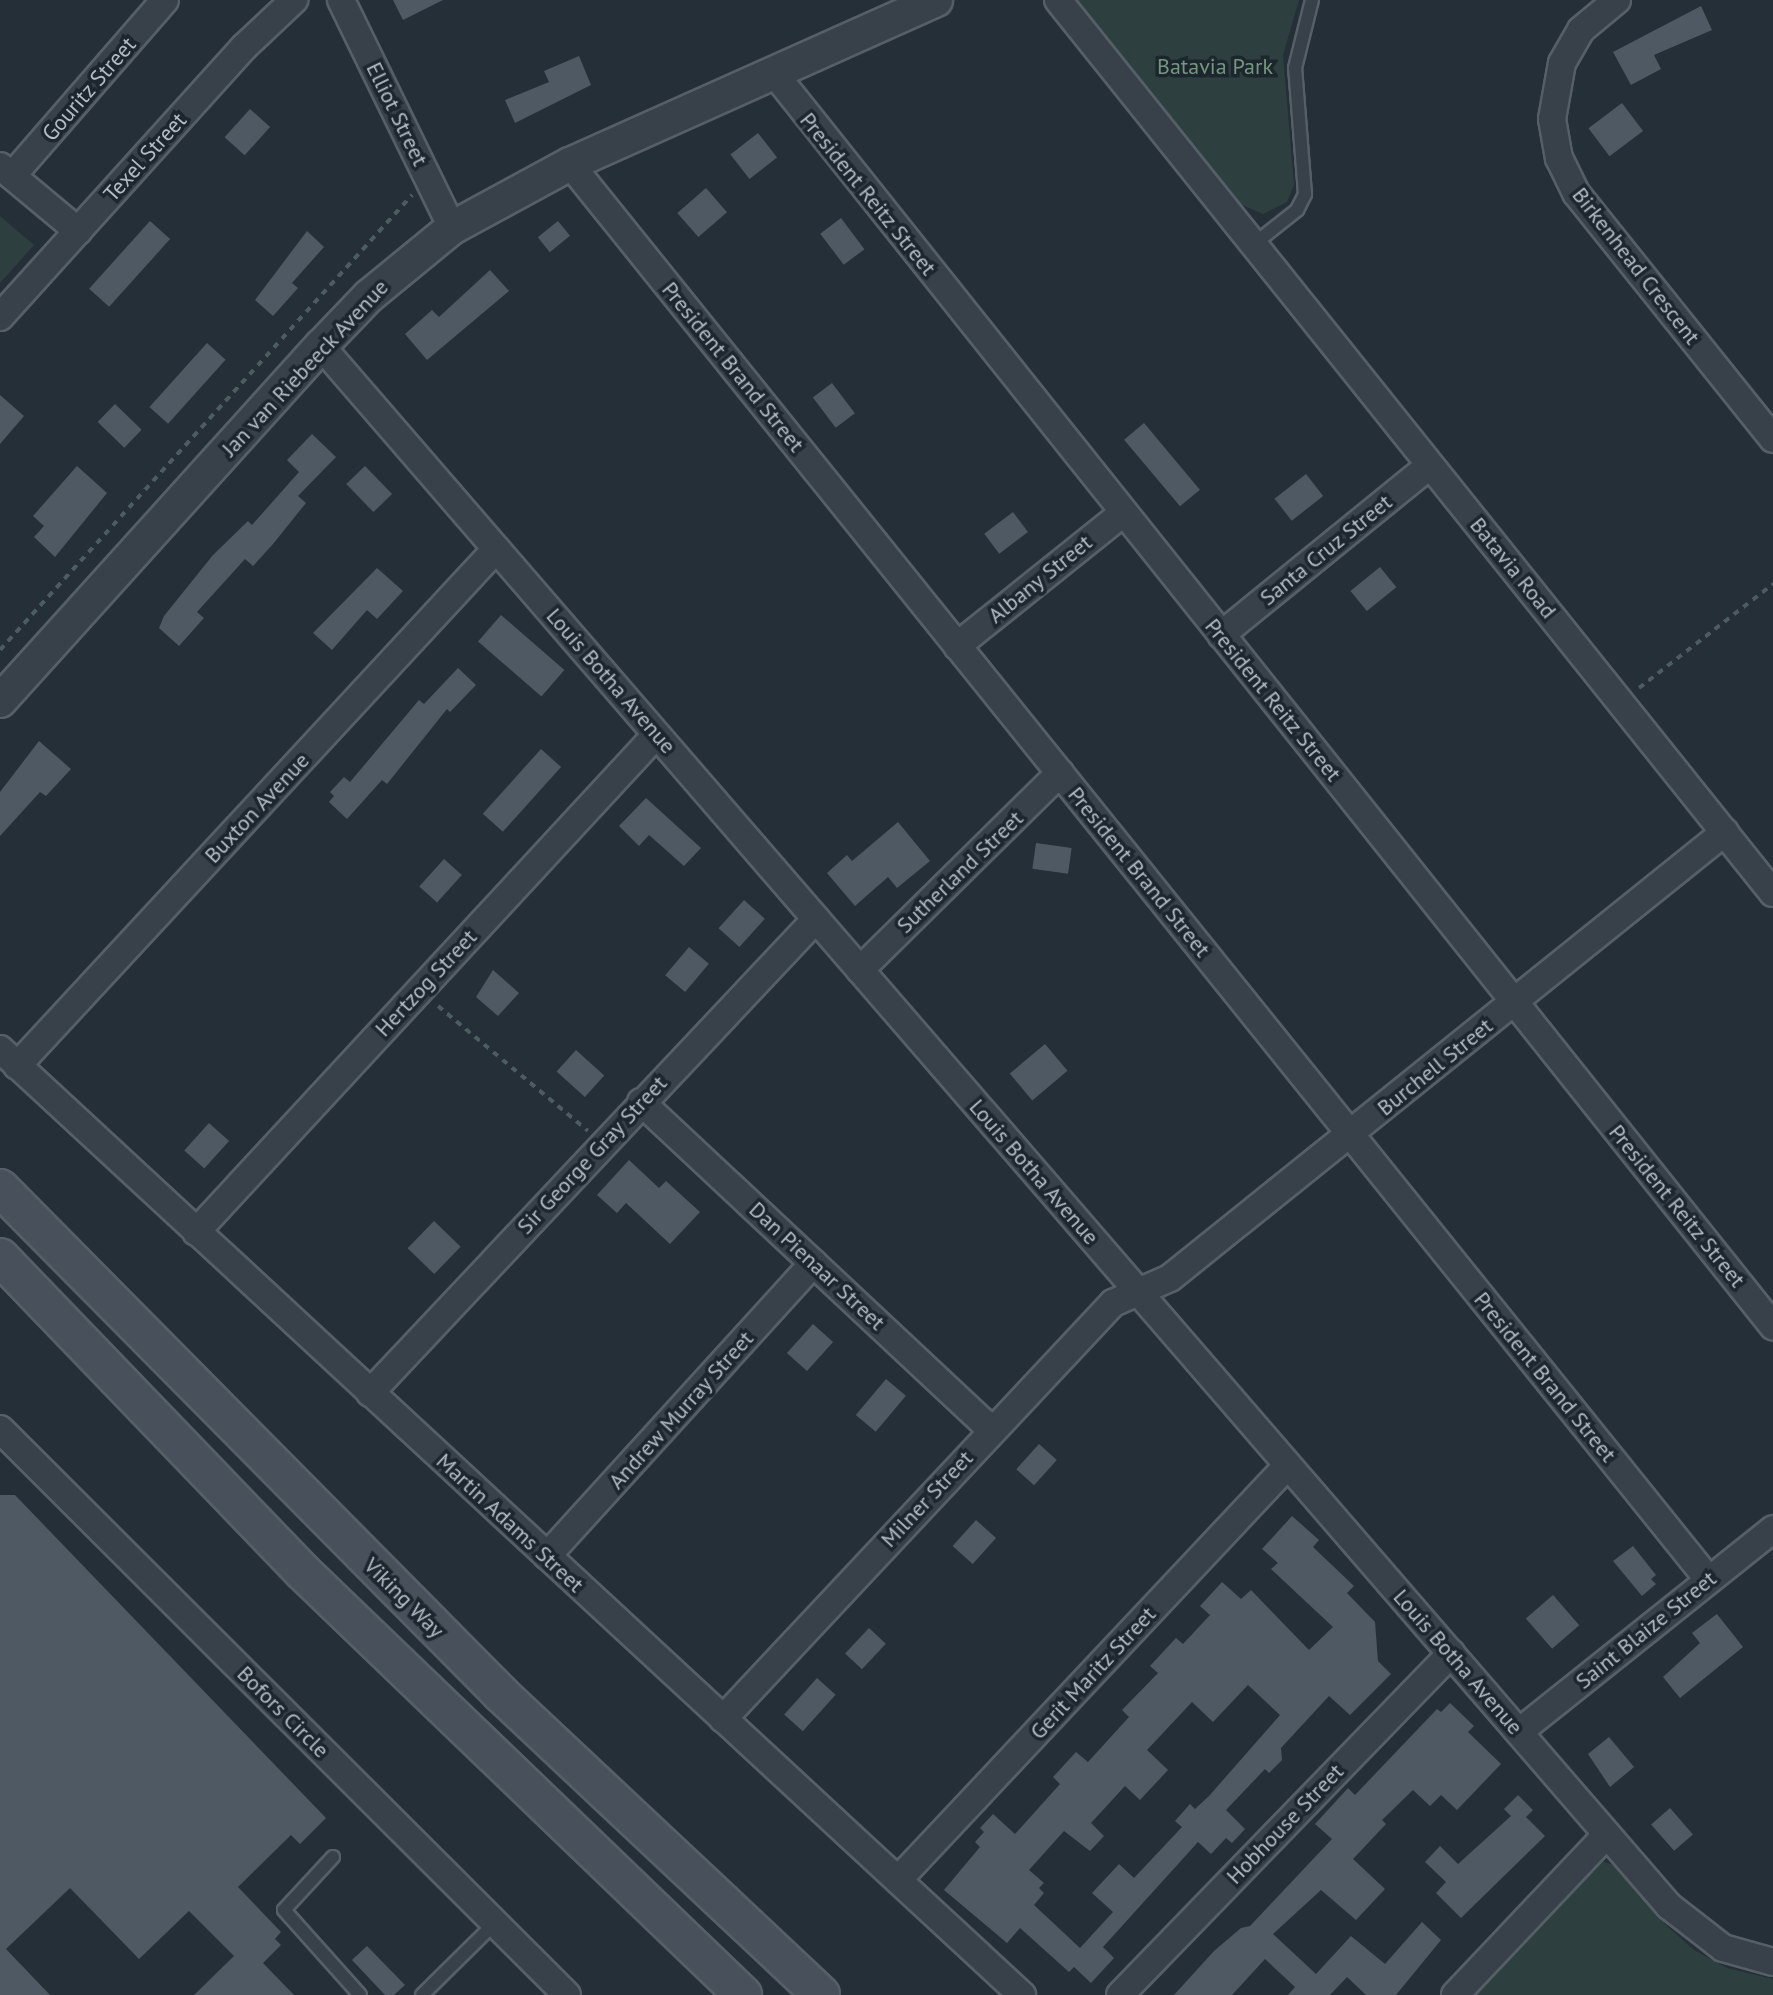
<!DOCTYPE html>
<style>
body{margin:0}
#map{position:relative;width:1773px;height:1995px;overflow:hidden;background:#252f38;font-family:"PT Sans",sans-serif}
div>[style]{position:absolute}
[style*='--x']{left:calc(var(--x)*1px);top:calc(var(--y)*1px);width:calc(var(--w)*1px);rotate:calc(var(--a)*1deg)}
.green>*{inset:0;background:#2d403f}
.building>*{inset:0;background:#4e5964;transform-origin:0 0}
.path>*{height:4px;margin-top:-2px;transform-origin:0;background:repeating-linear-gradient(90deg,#4b5d5e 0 6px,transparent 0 12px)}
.roads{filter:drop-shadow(2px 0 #565f67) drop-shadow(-2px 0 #565f67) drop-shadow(0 2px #565f67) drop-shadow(0 -2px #565f67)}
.service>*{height:12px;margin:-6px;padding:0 6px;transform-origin:6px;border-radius:6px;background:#384149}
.minor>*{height:26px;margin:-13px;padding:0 13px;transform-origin:13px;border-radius:13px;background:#384149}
.tertiary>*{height:32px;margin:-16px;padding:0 16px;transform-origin:16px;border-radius:16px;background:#384149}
.secondary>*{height:36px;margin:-18px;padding:0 18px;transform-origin:18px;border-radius:18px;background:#47505b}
span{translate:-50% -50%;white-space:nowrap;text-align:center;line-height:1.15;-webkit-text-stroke:7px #1d262e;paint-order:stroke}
.park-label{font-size:22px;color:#74987a}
.street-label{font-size:22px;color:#b4bcc5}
</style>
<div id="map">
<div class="green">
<div style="clip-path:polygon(1073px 0,1299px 0,1283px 55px,1294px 185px,1287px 202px,1263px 214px,1238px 203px)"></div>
<div style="clip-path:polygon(0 216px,34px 245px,0 283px)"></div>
<div style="clip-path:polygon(1602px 1861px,1622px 1868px,1667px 1926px,1694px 1950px,1727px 1968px,1773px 1979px,1773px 1995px,1469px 1995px)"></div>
</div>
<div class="building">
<div style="clip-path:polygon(393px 0,443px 0,403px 20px)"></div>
<div style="clip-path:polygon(1701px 6px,1712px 30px,1654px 55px,1661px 69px,1631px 85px,1613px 52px)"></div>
<div style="clip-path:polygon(579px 56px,591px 85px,515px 123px,505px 100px,549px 82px,544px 71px)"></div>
<div style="left:1622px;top:103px;width:35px;height:42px;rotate:53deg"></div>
<div style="left:250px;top:109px;width:27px;height:38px;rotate:42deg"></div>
<div style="left:758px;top:133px;width:31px;height:35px;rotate:52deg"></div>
<div style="left:706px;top:188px;width:32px;height:38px;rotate:49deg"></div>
<div style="left:841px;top:218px;width:39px;height:26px;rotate:53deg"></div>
<div style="left:150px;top:221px;width:27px;height:91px;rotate:42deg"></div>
<div style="left:558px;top:221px;width:19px;height:26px;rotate:51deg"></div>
<div style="clip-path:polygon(307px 231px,324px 247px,292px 283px,298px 288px,273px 316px,255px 300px)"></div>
<div style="clip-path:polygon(490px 270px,509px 291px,427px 360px,405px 334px,432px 310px,439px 317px)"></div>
<div style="left:207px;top:343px;width:25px;height:86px;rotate:42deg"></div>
<div style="left:832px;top:383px;width:38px;height:24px;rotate:53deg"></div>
<div style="clip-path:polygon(0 395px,24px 416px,0 444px)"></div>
<div style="left:115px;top:404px;width:37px;height:25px;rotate:44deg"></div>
<div style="left:1144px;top:423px;width:87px;height:26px;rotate:50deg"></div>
<div style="clip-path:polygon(312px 434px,336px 457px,298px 496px,306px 503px,273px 544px,253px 566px,245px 559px,197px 612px,204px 618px,179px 646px,159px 628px,164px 616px,213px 555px,248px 521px,252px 525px,299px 472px,287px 460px)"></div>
<div style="clip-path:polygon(77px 466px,107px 493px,55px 557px,34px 537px,44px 526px,33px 516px)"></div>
<div style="left:365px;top:466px;width:39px;height:26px;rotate:46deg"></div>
<div style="left:1306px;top:474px;width:28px;height:40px;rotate:52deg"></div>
<div style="left:1013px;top:512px;width:25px;height:36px;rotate:53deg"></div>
<div style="left:1380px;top:567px;width:26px;height:38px;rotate:51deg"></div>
<div style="clip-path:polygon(377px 568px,403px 591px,377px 619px,367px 610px,332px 650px,313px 633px)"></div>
<div style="left:501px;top:615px;width:84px;height:35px;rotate:41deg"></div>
<div style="clip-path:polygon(458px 668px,476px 685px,450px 712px,447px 709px,387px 784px,382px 780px,347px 819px,329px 802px,334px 796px,330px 792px,344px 777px,350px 782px,419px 700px,424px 704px)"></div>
<div style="clip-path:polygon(39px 741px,71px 769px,46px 796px,40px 792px,0 836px,0 792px)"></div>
<div style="left:541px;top:749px;width:27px;height:87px;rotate:42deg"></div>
<div style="clip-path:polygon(646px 798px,701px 848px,684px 866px,649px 835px,639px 846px,619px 826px)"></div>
<div style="clip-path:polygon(898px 822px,930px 861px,897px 888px,888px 877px,855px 906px,827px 873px,847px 855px,852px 861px)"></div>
<div style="left:1036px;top:843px;width:36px;height:26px;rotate:8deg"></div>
<div style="left:444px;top:859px;width:24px;height:37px;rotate:42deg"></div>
<div style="left:744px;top:900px;width:28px;height:38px;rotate:42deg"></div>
<div style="left:689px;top:947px;width:26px;height:37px;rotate:40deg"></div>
<div style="clip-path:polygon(493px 970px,519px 993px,498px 1016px,476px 997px)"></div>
<div style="left:1045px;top:1044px;width:35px;height:46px;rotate:50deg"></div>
<div style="left:576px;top:1050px;width:38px;height:29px;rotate:42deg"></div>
<div style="left:209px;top:1123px;width:27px;height:37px;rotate:42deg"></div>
<div style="clip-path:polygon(629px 1160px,659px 1188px,666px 1181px,700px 1212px,670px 1244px,626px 1203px,617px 1213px,597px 1195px)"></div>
<div style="left:434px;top:1221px;width:37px;height:38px;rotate:44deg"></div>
<div style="left:813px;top:1324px;width:27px;height:39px;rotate:42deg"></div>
<div style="left:886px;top:1379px;width:26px;height:47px;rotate:40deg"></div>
<div style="left:1039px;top:1444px;width:24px;height:34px;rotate:42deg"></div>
<div style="clip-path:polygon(0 1495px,15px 1495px,326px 1818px,300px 1844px,291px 1835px,238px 1887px,281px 1932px,275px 1939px,281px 1945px,263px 1963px,294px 1995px,194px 1995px,234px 1956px,189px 1911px,139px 1959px,70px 1888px,6px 1949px,50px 1995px,0 1995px)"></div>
<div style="clip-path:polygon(evenodd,1292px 1516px,1319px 1540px,1313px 1547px,1354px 1586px,1347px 1593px,1375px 1622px,1378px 1661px,1391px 1674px,1350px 1715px,1329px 1696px,1281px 1748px,1282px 1760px,1269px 1773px,1265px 1769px,1226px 1810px,1245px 1829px,1232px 1843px,1226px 1838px,1211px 1854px,1198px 1842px,1103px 1947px,1114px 1958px,1091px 1983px,1074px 1967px,1069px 1972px,1020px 1928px,1007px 1943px,944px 1890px,980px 1847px,975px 1842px,984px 1832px,980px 1828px,993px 1814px,1015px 1834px,1060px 1784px,1053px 1777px,1076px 1752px,1088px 1762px,1129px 1717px,1122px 1710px,1158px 1673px,1150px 1666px,1176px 1638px,1183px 1644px,1210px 1615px,1200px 1606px,1222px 1582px,1241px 1599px,1251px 1590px,1309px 1650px,1333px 1627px,1271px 1569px,1278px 1563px,1262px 1549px,1292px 1516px,1248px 1685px,1280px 1715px,1209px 1796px,1195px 1809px,1190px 1804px,1175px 1821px,1182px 1827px,1134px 1878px,1119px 1864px,1092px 1893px,1113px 1912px,1080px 1948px,1034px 1905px,1044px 1893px,1039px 1888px,1044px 1883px,1029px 1870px,1064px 1831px,1090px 1851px,1104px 1836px,1091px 1823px,1125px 1786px,1140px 1800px,1168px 1770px,1147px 1750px,1192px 1702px,1213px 1722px,1248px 1685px)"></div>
<div style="left:976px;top:1520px;width:27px;height:35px;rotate:42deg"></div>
<div style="clip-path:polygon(1633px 1546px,1656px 1575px,1651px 1579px,1656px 1584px,1642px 1596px,1613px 1561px)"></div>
<div style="left:1553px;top:1595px;width:40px;height:36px;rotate:49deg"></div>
<div style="clip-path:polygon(1717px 1614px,1743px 1647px,1680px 1698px,1663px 1677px,1700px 1643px,1692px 1633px)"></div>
<div style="left:869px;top:1628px;width:23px;height:35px;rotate:43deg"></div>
<div style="left:817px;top:1678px;width:25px;height:49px;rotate:42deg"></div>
<div style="clip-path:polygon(1450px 1703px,1474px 1726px,1468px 1732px,1501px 1764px,1457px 1810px,1441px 1795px,1430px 1806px,1413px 1790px,1382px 1820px,1386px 1824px,1353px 1859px,1385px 1889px,1356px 1920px,1321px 1890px,1273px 1934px,1316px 1974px,1351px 1936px,1385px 1964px,1422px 1922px,1441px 1940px,1396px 1995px,1366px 1995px,1347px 1977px,1330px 1995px,1288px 1995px,1295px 1987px,1265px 1959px,1232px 1995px,1174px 1995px,1214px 1951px,1241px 1928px,1250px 1926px,1332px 1839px,1315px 1824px,1348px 1788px,1355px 1795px,1437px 1709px,1441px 1712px)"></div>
<div style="clip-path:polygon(1609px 1737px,1634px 1767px,1610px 1787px,1588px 1754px)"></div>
<div style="clip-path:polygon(1518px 1795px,1533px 1810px,1526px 1817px,1545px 1836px,1461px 1918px,1436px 1893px,1446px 1882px,1425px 1862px,1440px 1846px,1458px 1864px,1511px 1816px,1504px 1809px)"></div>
<div style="left:1670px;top:1808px;width:35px;height:25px;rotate:49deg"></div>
<div style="clip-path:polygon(367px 1946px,405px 1985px,394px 1995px,385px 1995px,352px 1960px)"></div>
</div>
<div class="path">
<div style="--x:0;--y:650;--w:614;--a:-47.84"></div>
<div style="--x:1639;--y:688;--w:170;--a:-37.8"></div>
<div style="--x:438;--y:1006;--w:195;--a:39.8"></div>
</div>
<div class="roads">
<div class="service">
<div style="--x:1254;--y:244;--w:55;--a:-38.3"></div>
<div style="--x:1297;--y:210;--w:18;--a:-63"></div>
<div style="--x:1305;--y:194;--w:126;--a:-94.5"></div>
<div style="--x:1295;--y:68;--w:70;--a:-76"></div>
<div style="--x:333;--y:1857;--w:72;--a:132.8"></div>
<div style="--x:284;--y:1910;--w:114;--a:48.2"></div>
<div style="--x:422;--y:1995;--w:103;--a:-44.6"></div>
</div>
<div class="minor">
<div style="--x:341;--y:0;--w:254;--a:64"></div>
<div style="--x:1058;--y:0;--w:1144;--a:51.32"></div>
<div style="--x:1617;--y:0;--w:47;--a:140.2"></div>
<div style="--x:1581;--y:30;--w:38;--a:120"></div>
<div style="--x:1562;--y:63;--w:57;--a:100.1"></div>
<div style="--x:1552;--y:119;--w:40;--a:80"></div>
<div style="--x:1559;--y:158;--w:39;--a:64"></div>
<div style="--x:1576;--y:193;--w:315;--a:51.3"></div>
<div style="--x:774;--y:73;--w:1603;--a:51.44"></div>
<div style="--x:570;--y:164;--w:1817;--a:51.19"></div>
<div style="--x:0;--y:166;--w:102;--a:39.8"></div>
<div style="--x:12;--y:176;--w:233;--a:-49"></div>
<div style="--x:0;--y:317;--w:364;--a:-47.9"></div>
<div style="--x:244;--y:47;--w:69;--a:-43.2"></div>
<div style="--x:321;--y:346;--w:2062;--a:49.17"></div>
<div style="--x:1669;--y:1906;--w:68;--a:37.9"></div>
<div style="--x:1723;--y:1948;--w:52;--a:15.6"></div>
<div style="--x:1221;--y:635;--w:269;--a:-39.1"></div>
<div style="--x:957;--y:646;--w:213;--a:-38.7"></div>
<div style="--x:860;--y:970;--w:281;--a:-44.6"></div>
<div style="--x:0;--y:1049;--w:1393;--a:42.79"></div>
<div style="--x:17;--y:1066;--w:705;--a:-47.18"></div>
<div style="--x:641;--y:1102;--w:480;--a:43.1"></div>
<div style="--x:196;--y:1232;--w:677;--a:-47.21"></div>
<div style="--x:370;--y:1393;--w:651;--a:-46.74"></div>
<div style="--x:0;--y:1429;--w:801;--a:44.95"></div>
<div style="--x:547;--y:1556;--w:396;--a:-47.7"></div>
<div style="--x:723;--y:1719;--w:570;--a:-46.85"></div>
<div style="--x:1113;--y:1303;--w:62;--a:-23.7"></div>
<div style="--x:1170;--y:1278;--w:712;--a:-38.79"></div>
<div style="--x:1519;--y:1732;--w:325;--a:-38.6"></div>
<div style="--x:898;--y:1880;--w:569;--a:-46.78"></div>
<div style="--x:1120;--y:1995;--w:476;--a:-45.9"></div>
<div style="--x:1455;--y:1995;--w:221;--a:-46.6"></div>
</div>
<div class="tertiary">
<div style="--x:0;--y:701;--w:479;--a:-47.9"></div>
<div style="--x:321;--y:346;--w:69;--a:-46.2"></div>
<div style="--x:369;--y:296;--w:107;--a:-39.3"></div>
<div style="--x:452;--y:228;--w:134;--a:-28.5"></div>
<div style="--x:570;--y:164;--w:401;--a:-24.1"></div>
</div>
<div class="secondary">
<div style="--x:0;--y:1188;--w:712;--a:45.28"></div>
<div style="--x:501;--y:1694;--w:439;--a:43.2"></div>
<div style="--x:0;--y:1257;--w:436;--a:46.1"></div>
<div style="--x:302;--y:1571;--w:612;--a:43.87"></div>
</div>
</div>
<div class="park-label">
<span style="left:1215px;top:67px">Batavia Park</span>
</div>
<div class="street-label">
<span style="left:89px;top:89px;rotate:-49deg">Gouritz Street</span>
<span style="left:397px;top:114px;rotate:64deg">Elliot Street</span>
<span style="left:145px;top:157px;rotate:-48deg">Texel Street</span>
<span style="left:868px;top:194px;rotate:51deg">President Reitz Street</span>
<span style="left:1636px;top:266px;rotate:52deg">Birkenhead Crescent</span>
<span style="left:733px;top:367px;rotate:51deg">President Brand Street</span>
<span style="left:305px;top:368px;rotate:-47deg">Jan van Riebeeck Avenue</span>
<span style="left:1326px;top:550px;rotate:-39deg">Santa Cruz Street</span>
<span style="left:1513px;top:568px;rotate:51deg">Batavia Road</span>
<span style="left:1040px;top:579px;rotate:-39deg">Albany Street</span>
<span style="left:611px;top:681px;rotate:49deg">Louis Botha Avenue</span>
<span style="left:1273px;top:700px;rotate:51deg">President Reitz Street</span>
<span style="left:257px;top:808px;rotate:-47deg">Buxton Avenue</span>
<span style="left:960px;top:872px;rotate:-44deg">Sutherland Street</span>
<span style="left:1139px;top:872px;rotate:51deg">President Brand Street</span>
<span style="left:426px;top:983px;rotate:-47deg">Hertzog Street</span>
<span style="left:1435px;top:1067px;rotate:-39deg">Burchell Street</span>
<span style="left:592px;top:1155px;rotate:-47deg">Sir George Gray Street</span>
<span style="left:1034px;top:1172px;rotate:49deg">Louis Botha Avenue</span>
<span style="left:1677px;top:1206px;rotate:51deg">President Reitz Street</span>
<span style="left:817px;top:1266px;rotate:43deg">Dan Pienaar Street</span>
<span style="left:1545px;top:1377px;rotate:51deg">President Brand Street</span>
<span style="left:681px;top:1410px;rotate:-48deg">Andrew Murray Street</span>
<span style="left:927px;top:1499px;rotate:-47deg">Milner Street</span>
<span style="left:510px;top:1523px;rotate:43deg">Martin Adams Street</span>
<span style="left:404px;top:1598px;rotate:45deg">Viking Way</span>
<span style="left:1646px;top:1630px;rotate:-39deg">Saint Blaize Street</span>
<span style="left:1458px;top:1662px;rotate:49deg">Louis Botha Avenue</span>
<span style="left:1093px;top:1673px;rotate:-47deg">Gerit Maritz Street</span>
<span style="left:283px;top:1712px;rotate:45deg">Bofors Circle</span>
<span style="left:1285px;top:1824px;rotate:-46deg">Hobhouse Street</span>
</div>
</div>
